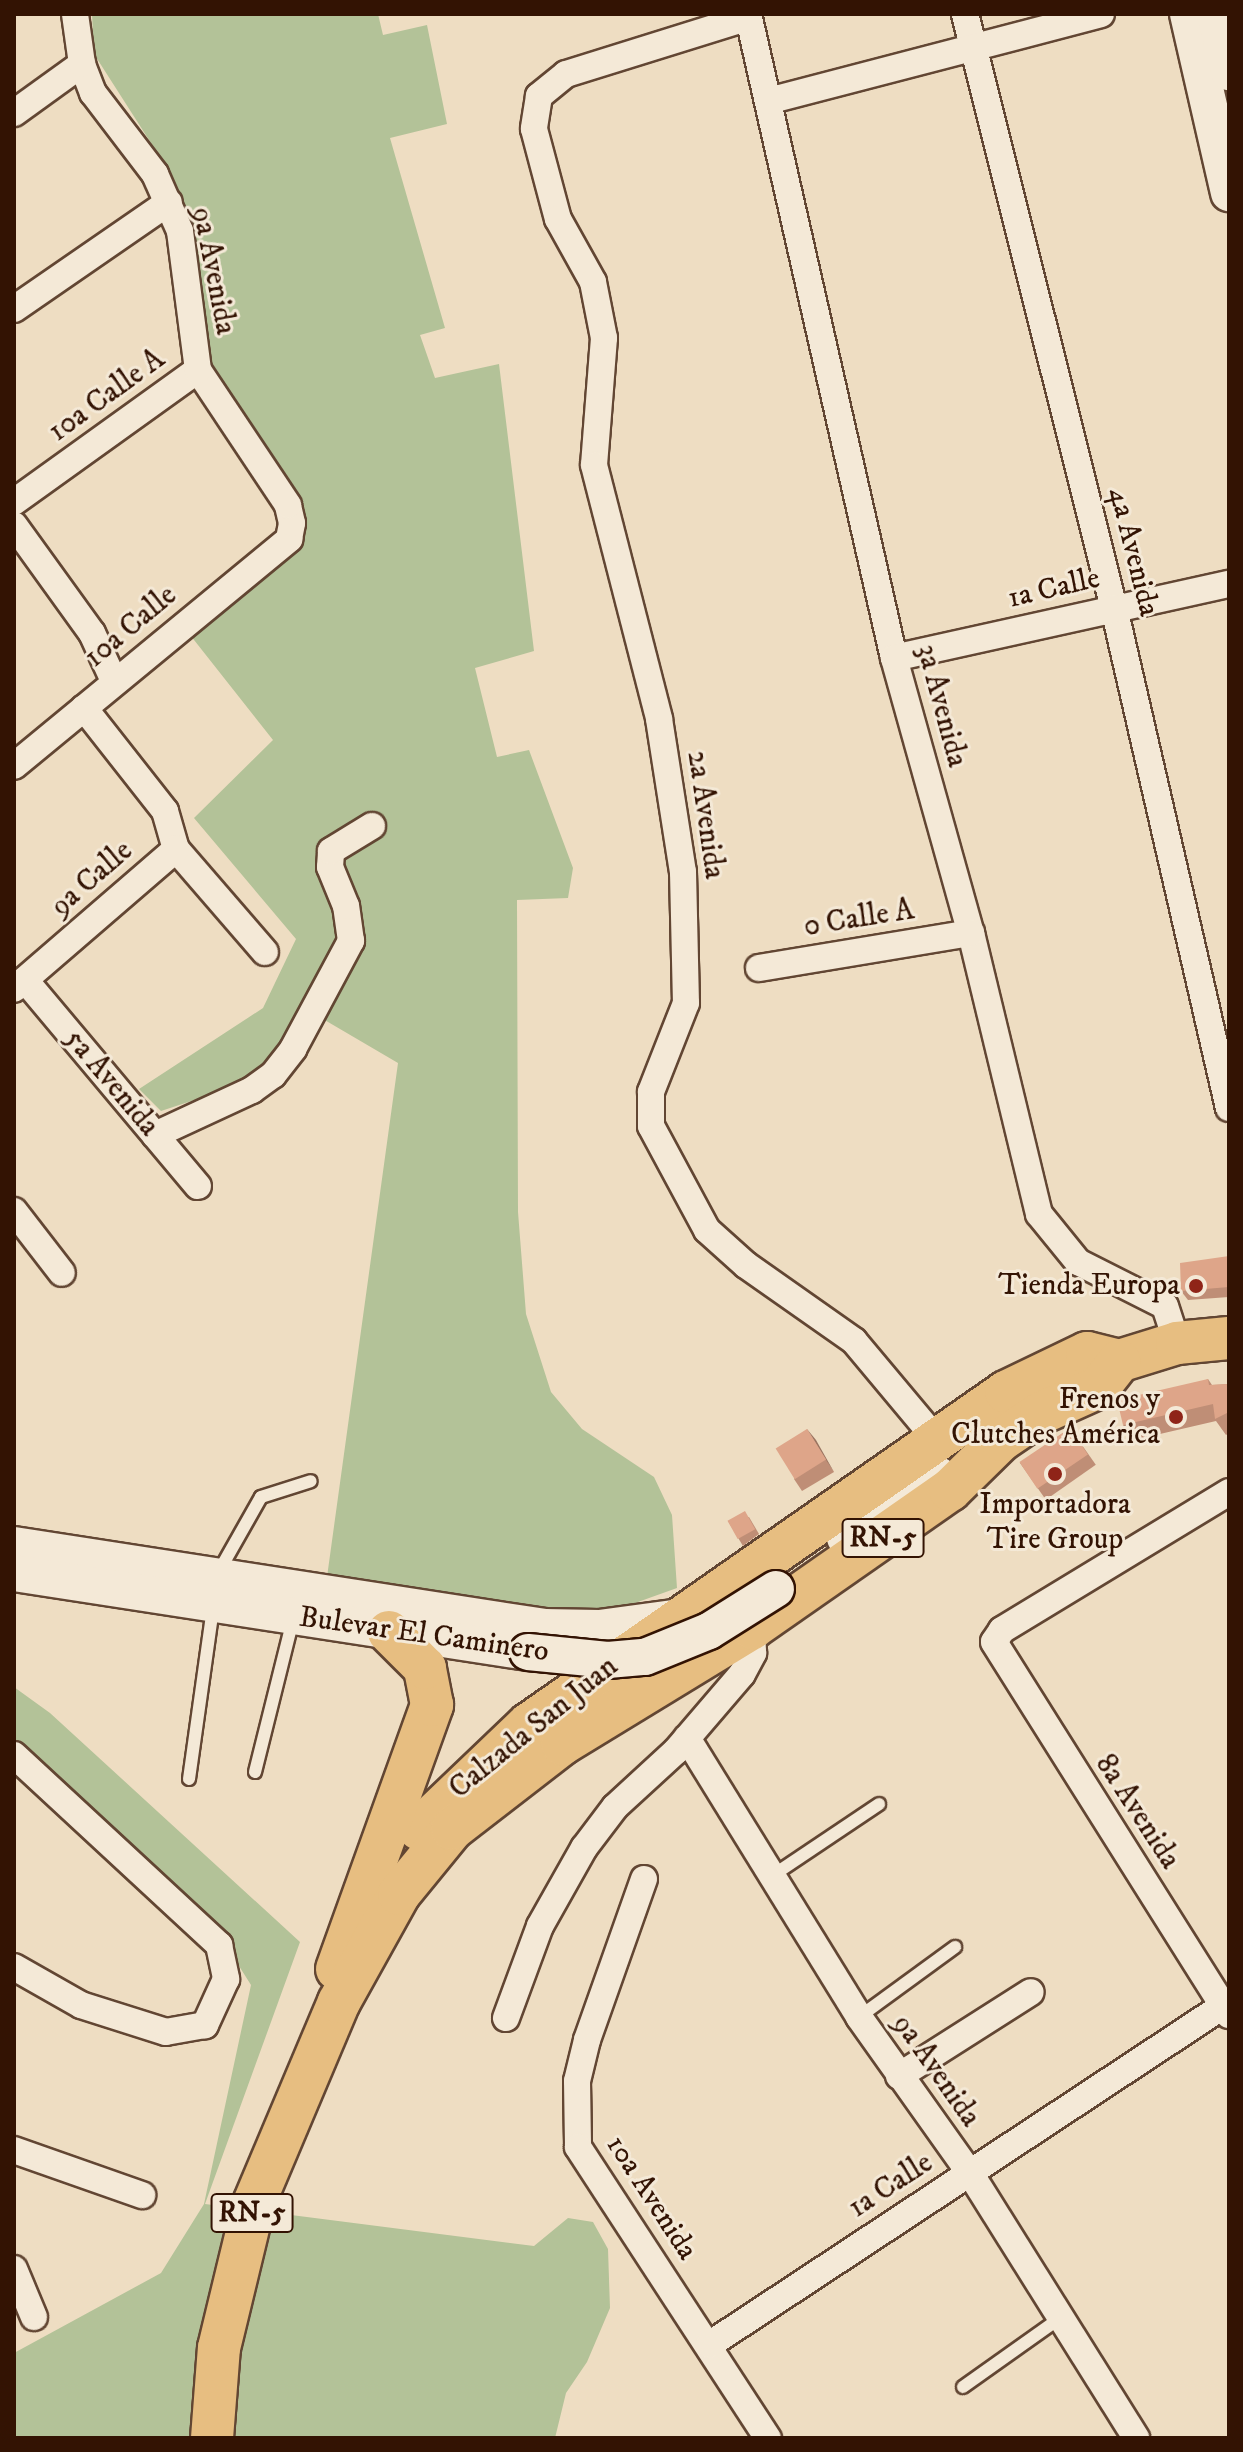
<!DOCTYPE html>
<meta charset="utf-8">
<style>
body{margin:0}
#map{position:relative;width:1243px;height:2452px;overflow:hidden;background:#eeddc2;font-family:"IM FELL DW Pica",serif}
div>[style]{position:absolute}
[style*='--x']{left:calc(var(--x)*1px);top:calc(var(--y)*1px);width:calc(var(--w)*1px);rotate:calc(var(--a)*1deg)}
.green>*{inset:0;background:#b3c298}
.roads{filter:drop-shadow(2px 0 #624633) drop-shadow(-2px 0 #624633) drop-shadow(0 2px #624633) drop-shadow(0 -2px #624633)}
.lane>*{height:12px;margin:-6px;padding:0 6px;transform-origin:6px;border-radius:6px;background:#f4e9d7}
.street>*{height:26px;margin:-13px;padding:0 13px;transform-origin:13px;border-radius:13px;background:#f4e9d7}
.secondary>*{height:36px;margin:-18px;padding:0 18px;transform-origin:18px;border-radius:18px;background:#f4e9d7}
.primary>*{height:42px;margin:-21px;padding:0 21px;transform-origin:21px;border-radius:21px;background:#e7be81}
.bridges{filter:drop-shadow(2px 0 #331303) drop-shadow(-2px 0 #331303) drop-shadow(0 2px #331303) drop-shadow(0 -2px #331303)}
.secondary-bridge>*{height:36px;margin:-18px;padding:0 18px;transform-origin:18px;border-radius:18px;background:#f4e9d7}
.wall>*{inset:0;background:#bf8e76;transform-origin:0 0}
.shaded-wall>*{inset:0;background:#9b7460}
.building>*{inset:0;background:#dea589;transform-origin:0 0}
.dots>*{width:22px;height:22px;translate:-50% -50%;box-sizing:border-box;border:4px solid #f4e9d7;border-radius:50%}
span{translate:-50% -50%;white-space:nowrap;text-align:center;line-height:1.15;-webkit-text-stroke:6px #f4e9d7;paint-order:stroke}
.shield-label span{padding:2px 6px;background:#f4e9d7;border:2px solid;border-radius:6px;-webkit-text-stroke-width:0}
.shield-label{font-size:28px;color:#331303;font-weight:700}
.street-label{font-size:30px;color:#331303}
.poi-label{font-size:30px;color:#331303}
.right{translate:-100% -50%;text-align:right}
.frame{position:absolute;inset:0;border:16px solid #331303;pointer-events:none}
</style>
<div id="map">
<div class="green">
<div style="clip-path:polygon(92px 14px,378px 14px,383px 35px,427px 25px,447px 124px,390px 138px,445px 328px,420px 335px,435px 378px,499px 364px,534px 651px,475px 668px,497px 757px,529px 750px,573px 868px,568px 898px,517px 900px,518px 1212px,526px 1314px,551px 1392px,582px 1429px,654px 1477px,672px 1515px,677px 1588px,624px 1607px,568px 1615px,327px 1577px,398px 1063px,311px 1012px,249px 1082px,161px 1111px,139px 1089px,263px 1008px,296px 939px,194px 818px,273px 740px,183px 626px,299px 523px,211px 367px,174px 179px,94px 54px)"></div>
<div style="clip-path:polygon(14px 1687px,50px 1713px,300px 1942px,205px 2204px,534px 2246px,568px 2218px,593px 2222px,608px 2249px,610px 2308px,587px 2362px,566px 2393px,555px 2438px,14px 2438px,14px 2353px,161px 2273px,204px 2204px,251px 1985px,227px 1947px,14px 1761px)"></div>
</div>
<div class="roads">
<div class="lane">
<div style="--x:218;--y:1573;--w:87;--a:-60.5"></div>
<div style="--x:261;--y:1497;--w:52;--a:-17.7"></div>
<div style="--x:255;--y:1772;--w:157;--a:-76"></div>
<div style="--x:189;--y:1779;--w:173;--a:-82"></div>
<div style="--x:772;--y:1876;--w:129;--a:-33.9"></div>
<div style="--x:859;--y:2017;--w:119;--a:-36.1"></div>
<div style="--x:963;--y:2387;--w:119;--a:-35.4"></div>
</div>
<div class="street">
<div style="--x:748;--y:14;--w:660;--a:77.23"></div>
<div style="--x:894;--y:658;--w:286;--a:74.4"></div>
<div style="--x:971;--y:933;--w:289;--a:76.4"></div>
<div style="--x:1039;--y:1214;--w:62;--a:50.9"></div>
<div style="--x:1078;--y:1262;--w:97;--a:26.8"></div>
<div style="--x:1165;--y:1306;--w:39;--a:72"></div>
<div style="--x:965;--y:14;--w:612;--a:75.92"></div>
<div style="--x:1114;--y:608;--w:513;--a:77.05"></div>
<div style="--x:749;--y:17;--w:192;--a:162.7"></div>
<div style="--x:566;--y:74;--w:35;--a:141"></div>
<div style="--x:539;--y:96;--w:33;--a:99"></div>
<div style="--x:534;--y:129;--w:93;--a:75.1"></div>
<div style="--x:558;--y:219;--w:72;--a:60.9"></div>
<div style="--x:593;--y:282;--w:57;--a:78.9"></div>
<div style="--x:604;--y:338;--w:127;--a:94.5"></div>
<div style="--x:594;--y:465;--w:262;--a:75.6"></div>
<div style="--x:659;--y:719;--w:155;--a:81.1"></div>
<div style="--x:683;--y:872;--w:131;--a:88.7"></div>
<div style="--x:686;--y:1003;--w:96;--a:111.5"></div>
<div style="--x:651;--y:1092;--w:34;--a:90"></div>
<div style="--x:651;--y:1126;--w:118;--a:61.7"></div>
<div style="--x:707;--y:1230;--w:52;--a:41.9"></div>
<div style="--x:746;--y:1265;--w:132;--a:35.1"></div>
<div style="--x:854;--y:1341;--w:128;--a:50.1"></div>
<div style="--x:768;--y:101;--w:344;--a:-14.6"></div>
<div style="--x:14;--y:113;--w:84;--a:-35.8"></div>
<div style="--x:14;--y:309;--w:188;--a:-34.6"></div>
<div style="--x:14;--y:502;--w:226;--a:-35.7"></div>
<div style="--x:14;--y:525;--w:133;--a:54.2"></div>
<div style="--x:92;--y:633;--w:53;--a:65.4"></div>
<div style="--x:894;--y:658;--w:343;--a:-12.5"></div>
<div style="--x:84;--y:708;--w:131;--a:51.8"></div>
<div style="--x:165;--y:811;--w:40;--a:74"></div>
<div style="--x:176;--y:849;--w:136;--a:49.2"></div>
<div style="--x:14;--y:766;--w:357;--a:-39.5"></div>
<div style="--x:289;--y:539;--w:16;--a:-79"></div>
<div style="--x:292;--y:523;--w:18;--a:-103"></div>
<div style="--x:288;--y:505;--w:162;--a:-123.7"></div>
<div style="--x:198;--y:370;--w:140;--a:-97.4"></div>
<div style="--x:180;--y:231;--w:62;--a:-113.7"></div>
<div style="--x:155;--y:174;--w:102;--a:-127.4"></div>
<div style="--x:93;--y:93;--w:31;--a:-111"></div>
<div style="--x:82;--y:64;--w:50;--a:-98"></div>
<div style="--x:759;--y:968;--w:215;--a:-9.4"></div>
<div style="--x:25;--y:980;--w:269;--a:50"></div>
<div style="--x:14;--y:989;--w:214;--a:-40.8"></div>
<div style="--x:155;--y:1135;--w:107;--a:-24.9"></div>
<div style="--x:252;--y:1090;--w:26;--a:-36"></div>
<div style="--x:273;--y:1075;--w:33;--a:-52"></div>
<div style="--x:293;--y:1049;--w:123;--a:-61.8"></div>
<div style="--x:351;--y:941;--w:35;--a:-98"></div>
<div style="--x:346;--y:906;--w:42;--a:-112.3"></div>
<div style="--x:330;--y:867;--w:16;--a:-86"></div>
<div style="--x:331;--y:851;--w:48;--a:-31.4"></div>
<div style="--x:14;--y:1211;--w:78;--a:52.3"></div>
<div style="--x:1229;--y:1492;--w:266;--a:148.7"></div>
<div style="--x:1002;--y:1630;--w:14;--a:124"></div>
<div style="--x:994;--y:1642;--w:441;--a:57.8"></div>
<div style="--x:687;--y:1738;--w:328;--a:58.3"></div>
<div style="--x:859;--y:2017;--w:191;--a:54.6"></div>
<div style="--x:970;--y:2173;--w:313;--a:57.9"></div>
<div style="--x:14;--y:1755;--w:280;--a:42.8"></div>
<div style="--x:219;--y:1945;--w:35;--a:78"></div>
<div style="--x:226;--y:1979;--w:51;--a:114.5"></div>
<div style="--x:205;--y:2025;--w:40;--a:170"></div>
<div style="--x:166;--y:2032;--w:89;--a:-162.4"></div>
<div style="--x:81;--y:2005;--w:77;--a:-150.4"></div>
<div style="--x:644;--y:1879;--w:171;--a:109.5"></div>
<div style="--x:587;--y:2040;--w:42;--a:103.7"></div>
<div style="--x:577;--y:2081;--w:66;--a:89.1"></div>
<div style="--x:578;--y:2147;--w:348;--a:56.9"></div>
<div style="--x:506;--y:2018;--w:98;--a:-69.7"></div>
<div style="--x:540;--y:1926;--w:90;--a:-60.6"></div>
<div style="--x:584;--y:1848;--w:51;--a:-52.9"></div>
<div style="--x:615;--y:1807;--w:83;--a:-42.6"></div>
<div style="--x:676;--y:1751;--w:101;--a:-49.4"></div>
<div style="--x:742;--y:1674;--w:24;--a:-62"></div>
<div style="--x:753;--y:1653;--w:25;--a:-92"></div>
<div style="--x:899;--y:2076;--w:156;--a:-32.5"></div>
<div style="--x:14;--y:2150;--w:136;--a:19.4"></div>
<div style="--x:14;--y:2269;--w:52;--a:67.4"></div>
<div style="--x:709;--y:2345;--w:623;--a:-33.41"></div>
</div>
<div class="secondary">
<div style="--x:1188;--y:14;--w:184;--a:77.1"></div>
<div style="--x:1215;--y:14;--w:60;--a:76.4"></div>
<div style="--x:845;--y:1538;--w:113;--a:-33.8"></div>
<div style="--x:14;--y:1545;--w:536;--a:8.79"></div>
<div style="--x:544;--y:1627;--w:55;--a:1"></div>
<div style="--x:599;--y:1628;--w:82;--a:-7.7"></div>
<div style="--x:14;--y:1573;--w:520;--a:8.74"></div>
</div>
<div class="primary">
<div style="--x:419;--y:1829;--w:152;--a:-43.7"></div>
<div style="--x:529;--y:1724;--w:581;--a:-34.84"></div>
<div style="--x:1006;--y:1392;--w:90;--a:-25.7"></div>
<div style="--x:1087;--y:1353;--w:33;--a:14"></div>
<div style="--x:1119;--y:1361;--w:61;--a:-17.2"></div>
<div style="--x:1177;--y:1343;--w:52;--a:-5.5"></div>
<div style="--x:337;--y:1969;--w:281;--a:-70.2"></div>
<div style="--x:432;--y:1705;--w:38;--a:-101"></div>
<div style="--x:425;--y:1668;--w:51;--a:-135"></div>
<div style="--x:212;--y:2438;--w:90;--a:-85.6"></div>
<div style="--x:219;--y:2348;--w:149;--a:-76.4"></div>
<div style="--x:254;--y:2203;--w:218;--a:-67.1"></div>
<div style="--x:339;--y:2002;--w:124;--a:-60.9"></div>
<div style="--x:399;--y:1894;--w:84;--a:-50.8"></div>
<div style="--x:452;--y:1829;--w:139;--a:-37.7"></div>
<div style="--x:562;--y:1744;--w:223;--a:-31.4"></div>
<div style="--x:752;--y:1628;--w:241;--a:-34.9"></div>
<div style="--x:950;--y:1490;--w:71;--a:-44.4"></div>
<div style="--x:1001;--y:1440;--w:48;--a:-34"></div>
<div style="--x:1041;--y:1413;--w:64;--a:-24.1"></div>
<div style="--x:1099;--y:1387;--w:33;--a:-52"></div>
</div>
</div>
<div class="bridges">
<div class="secondary-bridge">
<div style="--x:528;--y:1652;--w:80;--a:5.7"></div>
<div style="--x:608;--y:1660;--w:37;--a:-5"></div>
<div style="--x:645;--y:1657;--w:69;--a:-22.1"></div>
<div style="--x:709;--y:1631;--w:79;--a:-32.1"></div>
</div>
</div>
<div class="wall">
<div style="clip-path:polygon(1229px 1256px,1229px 1297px,1188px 1300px,1181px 1291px)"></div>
<div style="clip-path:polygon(1208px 1379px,1212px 1385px,1229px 1384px,1229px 1433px,1226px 1435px,1216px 1421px,1134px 1440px,1123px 1425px)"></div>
<div style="left:1070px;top:1428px;width:45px;height:61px;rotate:55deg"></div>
<div style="clip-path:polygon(807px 1429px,834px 1472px,802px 1491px,794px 1479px)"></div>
<div style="clip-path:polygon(749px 1517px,759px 1534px,743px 1546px,728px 1521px)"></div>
</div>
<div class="shaded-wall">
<div style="clip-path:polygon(807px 1429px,816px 1440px,834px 1472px,826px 1460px)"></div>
</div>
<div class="building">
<div style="clip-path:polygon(1229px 1256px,1229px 1287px,1181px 1291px,1180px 1263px)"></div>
<div style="clip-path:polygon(1208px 1379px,1209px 1385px,1229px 1384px,1229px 1412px,1215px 1419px,1213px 1404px,1123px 1425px,1117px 1400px)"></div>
<div style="left:1070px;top:1428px;width:32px;height:61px;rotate:56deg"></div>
<div style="left:807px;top:1429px;width:36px;height:37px;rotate:58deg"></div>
<div style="left:745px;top:1511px;width:21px;height:20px;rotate:61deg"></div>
</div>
<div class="dots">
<div style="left:1196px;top:1286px;background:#8f2418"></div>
<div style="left:1176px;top:1417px;background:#8f2418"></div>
<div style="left:1055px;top:1474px;background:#8f2418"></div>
</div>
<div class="shield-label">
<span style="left:883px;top:1538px">RN-5</span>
<span style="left:252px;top:2213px">RN-5</span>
</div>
<div class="street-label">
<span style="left:213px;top:271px;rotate:79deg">9a Avenida</span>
<span style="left:107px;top:396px;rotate:-36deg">10a Calle A</span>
<span style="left:1133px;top:552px;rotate:76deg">4a Avenida</span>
<span style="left:1054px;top:589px;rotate:-13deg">1a Calle</span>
<span style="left:131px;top:627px;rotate:-40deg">10a Calle</span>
<span style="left:941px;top:706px;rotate:75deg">3a Avenida</span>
<span style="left:705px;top:815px;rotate:82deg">2a Avenida</span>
<span style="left:92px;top:879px;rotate:-41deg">9a Calle</span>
<span style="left:859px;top:919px;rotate:-9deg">0 Calle A</span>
<span style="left:111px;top:1083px;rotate:50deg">5a Avenida</span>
<span style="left:424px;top:1635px;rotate:8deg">Bulevar El Caminero</span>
<span style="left:534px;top:1728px;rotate:-39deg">Calzada San Juan</span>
<span style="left:1137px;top:1812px;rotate:57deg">8a Avenida</span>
<span style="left:936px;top:2071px;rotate:55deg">9a Avenida</span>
<span style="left:891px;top:2186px;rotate:-33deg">1a Calle</span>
<span style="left:651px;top:2198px;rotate:57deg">10a Avenida</span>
</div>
<div class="poi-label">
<span class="right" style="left:1180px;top:1286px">Tienda Europa</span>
<span class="right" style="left:1160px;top:1417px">Frenos y<br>Clutches América</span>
<span style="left:1055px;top:1522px">Importadora<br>Tire Group</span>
</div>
<div class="frame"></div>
</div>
